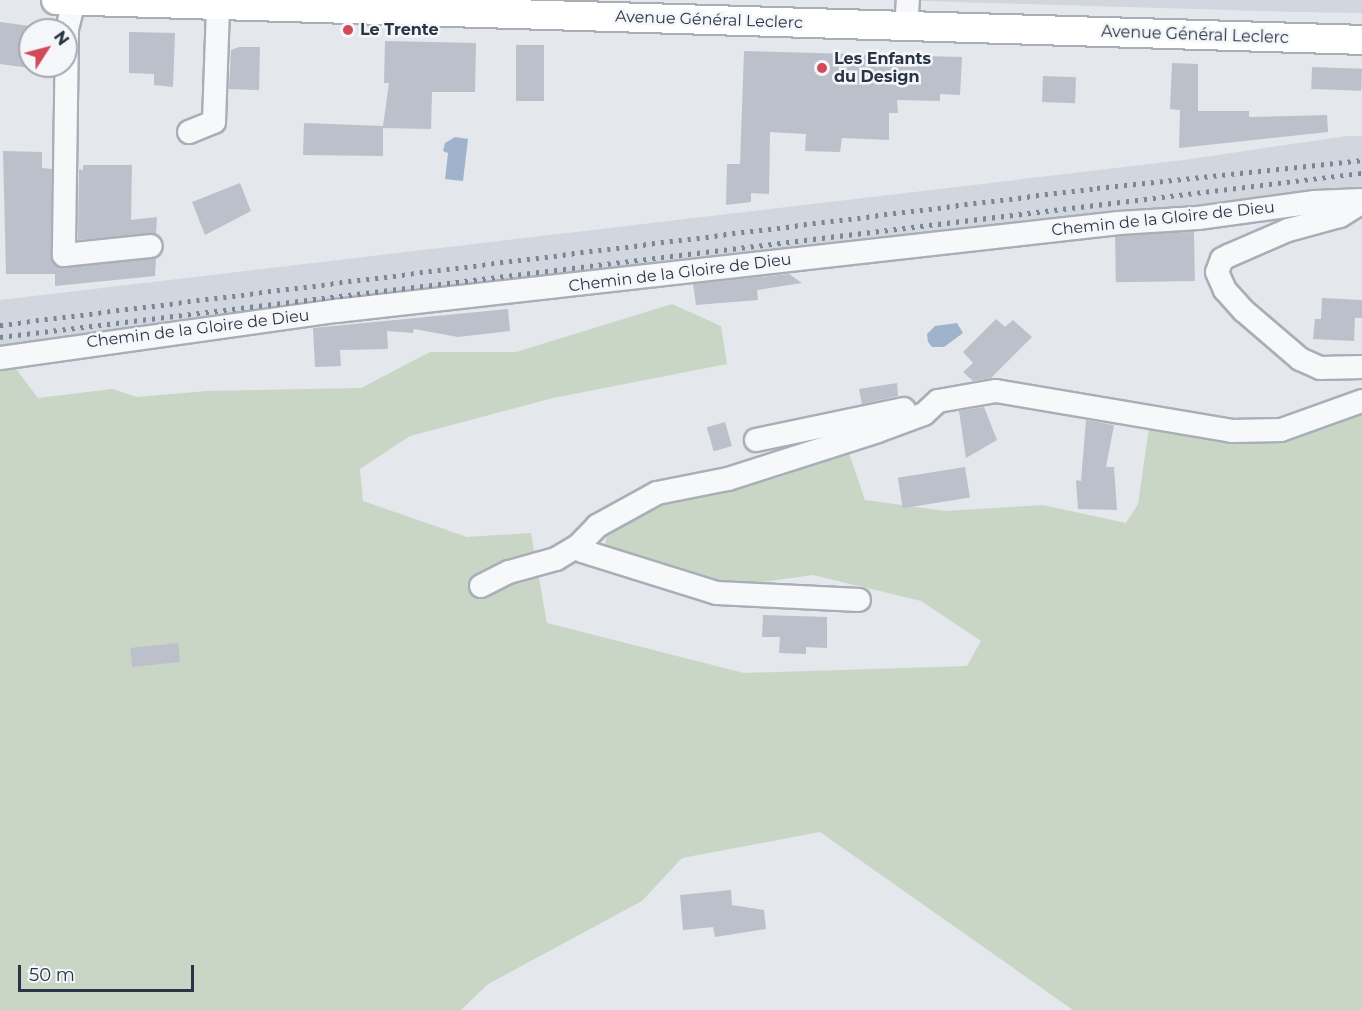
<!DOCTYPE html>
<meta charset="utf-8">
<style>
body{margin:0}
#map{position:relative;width:1362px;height:1010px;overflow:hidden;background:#e4e7ec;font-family:Montserrat,sans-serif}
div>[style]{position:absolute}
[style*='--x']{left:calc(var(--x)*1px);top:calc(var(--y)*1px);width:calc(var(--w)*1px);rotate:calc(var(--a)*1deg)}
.built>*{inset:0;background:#d2d6de}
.green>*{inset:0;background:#c9d6c5}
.water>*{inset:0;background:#9fb4cc}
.building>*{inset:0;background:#bbc0ca;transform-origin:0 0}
.roads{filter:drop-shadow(2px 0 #a9aeb7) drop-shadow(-2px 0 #a9aeb7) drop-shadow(0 2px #a9aeb7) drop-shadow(0 -2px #a9aeb7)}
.minor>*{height:22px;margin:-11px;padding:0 11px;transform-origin:11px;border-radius:11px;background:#f7f8fa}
.major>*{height:28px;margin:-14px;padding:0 14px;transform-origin:14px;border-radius:14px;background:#fff}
.rail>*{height:4.5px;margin-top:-2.25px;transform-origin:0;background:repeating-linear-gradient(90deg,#7d8696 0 3px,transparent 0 9px)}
.dots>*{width:16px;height:16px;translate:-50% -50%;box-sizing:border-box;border:3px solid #f4f6f9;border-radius:50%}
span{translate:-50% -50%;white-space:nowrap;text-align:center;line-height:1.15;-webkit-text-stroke:5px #f4f6f9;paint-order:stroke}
.street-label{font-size:16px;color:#2b3445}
.poi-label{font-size:16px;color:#2b3445;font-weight:700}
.left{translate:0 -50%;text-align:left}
.north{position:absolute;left:18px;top:18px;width:60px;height:60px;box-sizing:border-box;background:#f4f6f9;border:2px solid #a4a8b1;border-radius:50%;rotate:54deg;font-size:16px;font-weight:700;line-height:24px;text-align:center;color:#2b3445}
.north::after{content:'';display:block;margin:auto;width:21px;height:27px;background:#d1495b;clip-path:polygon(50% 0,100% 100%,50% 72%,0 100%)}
.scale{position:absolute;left:18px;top:965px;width:176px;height:27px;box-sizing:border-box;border:3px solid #2b3445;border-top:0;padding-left:8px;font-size:18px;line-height:21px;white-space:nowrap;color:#2b3445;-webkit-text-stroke:4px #f4f6f9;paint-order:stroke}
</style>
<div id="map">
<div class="built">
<div style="clip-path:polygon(889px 0,1362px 0,1362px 13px,1298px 12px)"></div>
<div style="clip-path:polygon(1347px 136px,1362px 136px,1362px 188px,0 350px,0 300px,1184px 160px)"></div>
</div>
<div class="green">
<div style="clip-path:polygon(672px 304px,721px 326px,727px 364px,553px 398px,410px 436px,360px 469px,363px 501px,467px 537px,531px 533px,547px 623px,744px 673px,967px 666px,981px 641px,921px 601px,813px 575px,740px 585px,703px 583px,605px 545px,609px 522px,668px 502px,777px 478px,848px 450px,865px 500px,945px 511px,1043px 505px,1126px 523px,1138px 504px,1149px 428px,1300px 434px,1362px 413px,1362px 1010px,1073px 1010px,820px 832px,682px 858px,642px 901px,488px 984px,461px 1010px,0 1010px,0 366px,13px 365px,38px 398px,112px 389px,137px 397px,207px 391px,361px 388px,430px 352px,516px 352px)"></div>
</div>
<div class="water">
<div style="clip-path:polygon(455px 137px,468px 139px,463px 181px,445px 179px,448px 153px,443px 151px,445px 143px)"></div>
<div style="clip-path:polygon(957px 323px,963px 333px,944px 347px,932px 347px,928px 342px,927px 334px,935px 326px)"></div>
</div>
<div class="building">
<div style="clip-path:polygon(0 22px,30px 26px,30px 68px,0 64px)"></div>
<div style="clip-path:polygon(129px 32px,175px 33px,173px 87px,154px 85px,154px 74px,129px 73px)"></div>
<div style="clip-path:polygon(385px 41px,476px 43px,475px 92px,432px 92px,431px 129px,383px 128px,383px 156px,303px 155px,304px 123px,383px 126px,389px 83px,384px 83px)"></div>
<div style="left:516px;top:45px;width:28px;height:56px"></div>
<div style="clip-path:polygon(239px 47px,260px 47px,259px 90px,229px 89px,231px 50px)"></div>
<div style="clip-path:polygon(744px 51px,962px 57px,960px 95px,940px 94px,940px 101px,897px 100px,898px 113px,889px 113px,889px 140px,842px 138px,840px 152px,805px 151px,806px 134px,770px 132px,769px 194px,751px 193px,751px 202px,726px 205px,727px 164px,740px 164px)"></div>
<div style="clip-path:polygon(1172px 63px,1198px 64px,1198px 111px,1249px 111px,1249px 117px,1327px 115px,1328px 132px,1179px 148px,1180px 110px,1170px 109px)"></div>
<div style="left:1312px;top:67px;width:50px;height:22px;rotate:2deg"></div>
<div style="left:1043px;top:76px;width:33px;height:26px;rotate:2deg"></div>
<div style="clip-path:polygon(3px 151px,42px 152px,42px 168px,52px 169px,51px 255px,57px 267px,156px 258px,155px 276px,55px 286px,55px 274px,6px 274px)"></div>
<div style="clip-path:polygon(83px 165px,132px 165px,131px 220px,157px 217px,156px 234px,78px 240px,79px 169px,83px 170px)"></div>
<div style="clip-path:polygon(240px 183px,251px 211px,205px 235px,192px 202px)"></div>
<div style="left:1194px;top:232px;width:49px;height:79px;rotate:89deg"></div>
<div style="clip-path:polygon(789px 274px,802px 283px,757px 290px,758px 300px,696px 305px,693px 284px)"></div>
<div style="clip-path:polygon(1322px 298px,1362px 300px,1362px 318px,1355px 318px,1354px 341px,1313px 339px,1315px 319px,1321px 319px)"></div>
<div style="clip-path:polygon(508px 309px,510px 331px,458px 337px,414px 329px,413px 333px,387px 331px,388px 349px,340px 350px,341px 366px,315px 367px,313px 328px)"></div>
<div style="clip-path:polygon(996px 319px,1005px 327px,1013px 320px,1032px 337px,991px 378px,973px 381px,963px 372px,973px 363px,963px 352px)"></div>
<div style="clip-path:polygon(897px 383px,898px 396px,862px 404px,859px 389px)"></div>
<div style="clip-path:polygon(984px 407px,997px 440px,966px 458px,959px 411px)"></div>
<div style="clip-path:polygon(1086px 420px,1114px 425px,1106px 467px,1114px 467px,1117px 510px,1078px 509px,1076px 480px,1081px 481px)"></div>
<div style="left:725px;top:422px;width:25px;height:19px;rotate:74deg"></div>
<div style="left:965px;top:467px;width:31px;height:68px;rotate:81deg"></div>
<div style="clip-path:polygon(763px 615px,827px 617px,827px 648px,806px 647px,806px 654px,779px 653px,780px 637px,762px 637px)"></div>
<div style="left:178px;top:643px;width:19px;height:48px;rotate:84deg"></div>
<div style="clip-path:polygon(731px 890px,732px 905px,764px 910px,766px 929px,715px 937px,713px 927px,683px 930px,680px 895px)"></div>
</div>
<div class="roads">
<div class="minor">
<div style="--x:74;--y:1;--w:30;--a:104"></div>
<div style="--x:67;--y:30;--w:225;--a:90.8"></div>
<div style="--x:64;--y:255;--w:87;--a:-5.9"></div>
<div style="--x:906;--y:27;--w:27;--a:-86"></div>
<div style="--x:189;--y:132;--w:27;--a:-22"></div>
<div style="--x:214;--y:122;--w:117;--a:-88"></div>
<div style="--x:1361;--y:203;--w:25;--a:148"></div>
<div style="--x:1340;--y:216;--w:54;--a:164.9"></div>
<div style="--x:1288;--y:230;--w:65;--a:156.6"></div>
<div style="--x:1228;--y:256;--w:7;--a:153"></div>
<div style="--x:1222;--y:259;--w:14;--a:111"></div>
<div style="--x:1217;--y:272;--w:20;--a:66"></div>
<div style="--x:1225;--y:290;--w:28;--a:48"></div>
<div style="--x:1244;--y:311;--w:74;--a:40.6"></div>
<div style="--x:1300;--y:359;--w:22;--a:24"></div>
<div style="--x:1320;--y:368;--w:42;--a:-1.4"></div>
<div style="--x:0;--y:358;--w:339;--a:-8"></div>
<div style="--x:336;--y:311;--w:788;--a:-6.41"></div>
<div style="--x:1119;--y:223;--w:79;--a:-3.6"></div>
<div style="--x:1198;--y:218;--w:118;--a:-7.8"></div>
<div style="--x:1315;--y:202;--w:47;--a:-2.4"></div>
<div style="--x:756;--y:440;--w:151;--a:-11.8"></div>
<div style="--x:578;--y:546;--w:6;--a:51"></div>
<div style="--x:582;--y:551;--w:141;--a:17.3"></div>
<div style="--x:717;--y:593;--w:142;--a:2.8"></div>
<div style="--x:481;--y:586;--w:31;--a:-27"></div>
<div style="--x:509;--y:572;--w:49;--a:-15.5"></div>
<div style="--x:556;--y:559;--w:26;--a:-31"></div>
<div style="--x:578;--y:546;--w:28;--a:-46"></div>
<div style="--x:597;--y:526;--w:68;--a:-28.8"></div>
<div style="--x:657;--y:493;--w:72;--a:-11.2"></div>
<div style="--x:728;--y:479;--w:157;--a:-17.7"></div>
<div style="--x:878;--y:431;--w:49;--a:-20.3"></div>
<div style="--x:924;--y:414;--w:19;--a:-43"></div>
<div style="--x:938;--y:401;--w:59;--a:-9.8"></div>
<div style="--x:996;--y:391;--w:239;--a:9.6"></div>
<div style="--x:1232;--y:431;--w:49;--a:-1.2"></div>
<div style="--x:1281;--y:430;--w:86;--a:-19.7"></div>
</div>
<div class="major">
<div style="--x:56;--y:0;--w:1307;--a:1.75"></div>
</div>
</div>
<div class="rail">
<div style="--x:0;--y:325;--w:1106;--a:-7.12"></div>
<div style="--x:1097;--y:188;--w:266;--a:-6"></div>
<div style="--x:0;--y:337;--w:1372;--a:-6.87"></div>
</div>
<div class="dots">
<div style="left:348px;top:30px;background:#d1495b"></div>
<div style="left:822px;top:68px;background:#d1495b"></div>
</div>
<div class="street-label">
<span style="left:709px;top:20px;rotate:2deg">Avenue Général Leclerc</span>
<span style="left:1195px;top:35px;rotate:2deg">Avenue Général Leclerc</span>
<span style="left:1163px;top:219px;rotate:-6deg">Chemin de la Gloire de Dieu</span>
<span style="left:680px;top:273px;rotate:-7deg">Chemin de la Gloire de Dieu</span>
<span style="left:198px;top:329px;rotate:-7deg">Chemin de la Gloire de Dieu</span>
</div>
<div class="poi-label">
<span class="left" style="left:360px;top:30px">Le Trente</span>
<span class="left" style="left:834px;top:68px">Les Enfants<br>du Design</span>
</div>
<div class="north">N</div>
<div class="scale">50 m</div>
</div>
